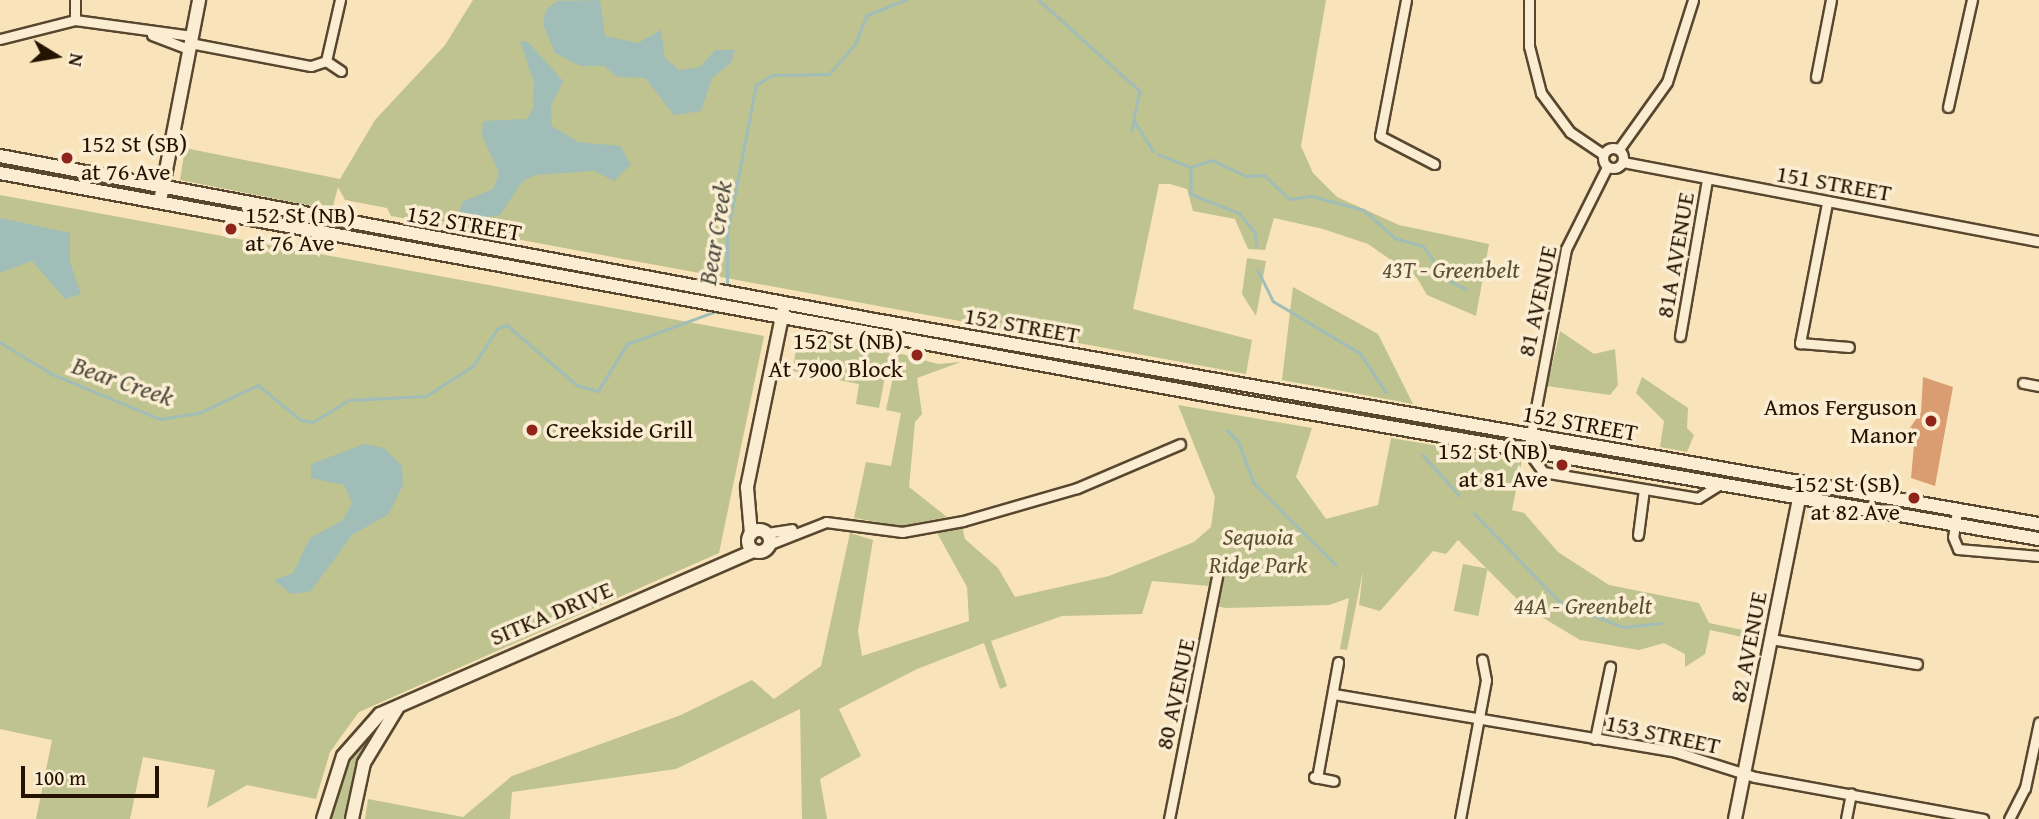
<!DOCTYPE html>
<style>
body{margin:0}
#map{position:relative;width:2039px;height:819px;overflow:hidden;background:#f8e3ba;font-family:"Gentium Book Plus",serif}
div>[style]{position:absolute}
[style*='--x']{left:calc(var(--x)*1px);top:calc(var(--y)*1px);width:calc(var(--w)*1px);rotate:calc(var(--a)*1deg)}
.green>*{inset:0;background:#bfc38f;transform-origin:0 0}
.water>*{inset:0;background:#a0bdb8}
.stream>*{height:2.5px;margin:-1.25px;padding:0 1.25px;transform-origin:1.25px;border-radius:1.25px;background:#a0bdb8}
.building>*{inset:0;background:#da9d72}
.roads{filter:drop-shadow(2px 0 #58472e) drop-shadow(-2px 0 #58472e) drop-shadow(0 2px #58472e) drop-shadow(0 -2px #58472e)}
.street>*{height:9px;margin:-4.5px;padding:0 4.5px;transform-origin:4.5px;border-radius:4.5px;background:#faedd2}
.street>.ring{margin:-4.5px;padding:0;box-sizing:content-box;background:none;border:9px solid #faedd2;border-radius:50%}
.secondary>*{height:12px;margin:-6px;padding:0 6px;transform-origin:6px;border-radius:6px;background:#faedd2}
.secondary>.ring{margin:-6px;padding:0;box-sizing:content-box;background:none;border:12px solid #faedd2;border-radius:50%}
.dots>*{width:19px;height:19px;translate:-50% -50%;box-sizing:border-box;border:4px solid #faedd2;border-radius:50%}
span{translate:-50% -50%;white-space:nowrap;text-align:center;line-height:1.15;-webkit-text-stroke:7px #faedd2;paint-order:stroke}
.poi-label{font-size:24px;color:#231300}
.left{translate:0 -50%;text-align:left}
.right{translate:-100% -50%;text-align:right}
.street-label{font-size:24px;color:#231300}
.park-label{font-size:24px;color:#5a5132;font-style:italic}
.water-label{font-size:26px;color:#4f4e40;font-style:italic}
.north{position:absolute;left:21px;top:21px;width:70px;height:70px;-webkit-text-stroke:5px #faedd2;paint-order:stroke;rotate:101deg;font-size:19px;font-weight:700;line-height:28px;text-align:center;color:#231300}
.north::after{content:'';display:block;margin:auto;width:24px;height:32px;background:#231300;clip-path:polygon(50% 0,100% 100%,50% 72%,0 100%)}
.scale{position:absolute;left:21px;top:766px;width:138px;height:32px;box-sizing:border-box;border:4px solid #231300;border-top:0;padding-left:9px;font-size:21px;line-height:24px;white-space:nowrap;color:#231300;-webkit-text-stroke:5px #faedd2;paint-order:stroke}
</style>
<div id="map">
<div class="green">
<div style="clip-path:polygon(473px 0,1326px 0,1301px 146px,1313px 173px,1337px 197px,1399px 225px,1489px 244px,1476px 316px,1427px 295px,1417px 278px,1368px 244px,1323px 229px,1274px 218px,1265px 250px,1248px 249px,1235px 219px,1193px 211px,1187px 189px,1170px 184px,1159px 184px,1133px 309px,1252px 340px,1246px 374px,391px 216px,387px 208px,345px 200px,338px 187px,332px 210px,180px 180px,185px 148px,340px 179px,375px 120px,445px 45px)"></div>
<div style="clip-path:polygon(0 195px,764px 336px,719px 553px,359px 712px,330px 752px,316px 799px,247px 785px,207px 808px,215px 770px,143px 757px,130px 819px,36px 819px,52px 740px,0 729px)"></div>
<div style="clip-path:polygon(1247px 258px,1266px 261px,1256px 316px,1242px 294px)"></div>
<div style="clip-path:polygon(1293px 287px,1378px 334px,1413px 404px,1282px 380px)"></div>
<div style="clip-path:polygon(1560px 331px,1594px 354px,1615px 349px,1618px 385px,1610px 395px,1547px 386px)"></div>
<div style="clip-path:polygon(804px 336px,890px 351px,879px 408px,856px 404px,859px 384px,793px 371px,797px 340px)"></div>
<div style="clip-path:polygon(898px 353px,938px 364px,961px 362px,917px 378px,922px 414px,915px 422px,909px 487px,947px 517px,900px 526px,854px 518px,866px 462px,891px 466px,901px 413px,886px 410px)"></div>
<div style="clip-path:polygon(1642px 377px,1688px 408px,1687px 428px,1694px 435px,1687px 452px,1660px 447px,1664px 421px,1636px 393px)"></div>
<div style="clip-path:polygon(1178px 405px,1312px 428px,1296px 477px,1326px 519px,1378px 505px,1391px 438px,1522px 460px,1512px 510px,1524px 513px,1558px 552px,1609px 585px,1699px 603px,1709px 623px,1757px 633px,1756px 640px,1710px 630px,1705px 654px,1685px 667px,1685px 654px,1664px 643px,1639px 650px,1580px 640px,1525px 607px,1458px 540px,1446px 554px,1433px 551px,1380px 611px,1359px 605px,1363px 571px,1347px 650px,1340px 649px,1349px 598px,1329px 605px,1226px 608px,1206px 604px,1209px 586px,1152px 581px,1142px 614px,1062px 616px,991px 641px,1007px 686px,1000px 689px,984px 643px,917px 669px,839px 709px,861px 756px,820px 779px,827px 819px,802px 819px,800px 709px,676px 769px,512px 792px,510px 819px,365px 819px,368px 799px,463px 817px,512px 776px,681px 715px,752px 680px,774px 699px,821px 666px,850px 533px,873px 540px,858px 631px,862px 656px,969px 621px,967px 587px,936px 531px,962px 526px,965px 539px,998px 568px,1015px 597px,1109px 576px,1194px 542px,1211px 527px,1215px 497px)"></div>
<div style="left:1463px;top:564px;width:25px;height:48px;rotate:11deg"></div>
<div style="clip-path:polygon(384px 718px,365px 749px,349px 819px,327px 819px,346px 757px)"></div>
</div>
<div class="water">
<div style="clip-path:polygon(600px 0,605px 36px,638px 43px,661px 30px,665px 58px,679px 70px,700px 67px,715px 50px,735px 50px,731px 63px,712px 78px,701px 111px,674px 115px,645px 78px,617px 77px,604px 66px,580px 66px,555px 53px,543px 24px,546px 10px,557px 1px)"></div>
<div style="clip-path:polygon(520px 41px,528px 42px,563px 81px,551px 106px,552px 126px,578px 142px,620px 146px,631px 164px,614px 181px,594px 171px,535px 175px,522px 182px,500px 215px,471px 220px,460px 212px,462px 202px,493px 189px,499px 173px,482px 135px,483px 121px,527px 119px,533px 108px,534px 82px)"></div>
<div style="clip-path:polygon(0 218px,70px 233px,70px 262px,81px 294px,65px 299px,32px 261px,0 273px)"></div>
<div style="clip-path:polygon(364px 444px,384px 448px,402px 466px,403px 485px,389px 514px,352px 535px,311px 591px,291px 594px,274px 580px,293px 573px,310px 538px,343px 520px,352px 503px,344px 485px,311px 478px,311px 464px)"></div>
</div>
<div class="stream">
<div style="--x:1039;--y:0;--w:136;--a:42"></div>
<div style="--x:1140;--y:91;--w:30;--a:102"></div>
<div style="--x:1134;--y:120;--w:36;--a:58"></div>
<div style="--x:1131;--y:131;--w:10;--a:-73"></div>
<div style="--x:1158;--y:154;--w:35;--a:22"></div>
<div style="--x:1191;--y:167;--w:27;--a:90"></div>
<div style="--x:1191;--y:194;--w:52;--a:21.6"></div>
<div style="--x:1239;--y:213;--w:25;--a:50"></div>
<div style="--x:1255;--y:232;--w:14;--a:82"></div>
<div style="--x:1191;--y:167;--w:22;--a:-18"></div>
<div style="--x:1212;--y:160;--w:38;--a:25"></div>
<div style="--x:1246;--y:176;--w:18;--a:-3"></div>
<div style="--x:1264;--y:175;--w:35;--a:43"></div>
<div style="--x:1290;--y:199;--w:22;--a:-8"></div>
<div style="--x:1312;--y:196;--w:54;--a:15.1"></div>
<div style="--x:1364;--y:210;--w:42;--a:42.1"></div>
<div style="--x:1395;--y:238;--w:29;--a:16"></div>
<div style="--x:1423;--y:246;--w:42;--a:53.7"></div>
<div style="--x:1448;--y:280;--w:20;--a:27"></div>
<div style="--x:1258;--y:270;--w:34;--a:64"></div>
<div style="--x:1273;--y:301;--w:101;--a:30.9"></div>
<div style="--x:1360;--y:353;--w:47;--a:56.3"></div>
<div style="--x:727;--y:288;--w:53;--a:-90"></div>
<div style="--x:727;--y:235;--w:153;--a:-79.1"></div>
<div style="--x:756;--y:85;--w:19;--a:-32"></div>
<div style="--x:772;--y:75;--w:57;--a:-1"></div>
<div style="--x:829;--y:74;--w:40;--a:-49"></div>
<div style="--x:855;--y:44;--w:31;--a:-68"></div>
<div style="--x:867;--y:15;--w:41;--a:-21.5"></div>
<div style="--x:0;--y:342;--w:61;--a:31.6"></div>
<div style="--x:52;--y:374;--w:117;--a:22.6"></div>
<div style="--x:160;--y:419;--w:39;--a:-9"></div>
<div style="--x:199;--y:413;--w:65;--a:-25.4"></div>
<div style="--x:258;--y:385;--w:55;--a:39.1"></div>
<div style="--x:301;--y:420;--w:12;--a:9"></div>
<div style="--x:313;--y:422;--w:42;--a:-31.4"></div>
<div style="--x:349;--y:400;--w:77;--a:-3"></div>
<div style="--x:426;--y:396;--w:56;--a:-32.6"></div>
<div style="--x:473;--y:366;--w:44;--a:-57"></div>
<div style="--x:497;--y:329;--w:11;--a:-22"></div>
<div style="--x:507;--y:325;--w:92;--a:40.6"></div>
<div style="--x:577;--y:385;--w:22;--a:16"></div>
<div style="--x:598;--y:391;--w:55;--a:-58.3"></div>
<div style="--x:627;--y:344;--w:98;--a:-20.3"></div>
<div style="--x:1227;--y:430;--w:16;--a:45"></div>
<div style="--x:1238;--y:441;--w:45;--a:69.1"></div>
<div style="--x:1254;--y:483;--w:116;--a:45"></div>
<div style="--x:1423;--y:455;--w:54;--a:48"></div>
<div style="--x:1474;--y:513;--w:125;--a:46"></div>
<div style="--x:1561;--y:603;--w:67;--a:20.9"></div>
<div style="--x:1624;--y:627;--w:37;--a:-6"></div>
</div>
<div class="building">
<div style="clip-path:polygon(1923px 377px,1953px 387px,1935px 486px,1911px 478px,1915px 434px,1907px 432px,1921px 412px)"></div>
</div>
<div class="roads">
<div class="street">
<div style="--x:1406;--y:0;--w:138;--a:100.8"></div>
<div style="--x:1380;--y:136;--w:61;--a:27.4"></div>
<div style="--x:1529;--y:0;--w:46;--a:90"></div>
<div style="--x:1529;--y:46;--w:49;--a:75.7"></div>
<div style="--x:1541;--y:93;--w:49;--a:53.4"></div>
<div style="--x:1570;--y:132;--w:40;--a:34"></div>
<div style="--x:75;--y:20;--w:20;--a:-90"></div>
<div style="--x:152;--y:35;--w:40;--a:21"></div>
<div style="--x:0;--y:39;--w:77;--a:-14.2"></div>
<div style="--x:75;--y:20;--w:118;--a:7.8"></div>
<div style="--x:190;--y:43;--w:123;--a:10.8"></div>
<div style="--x:311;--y:66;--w:16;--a:-18"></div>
<div style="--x:326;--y:61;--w:63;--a:-77.1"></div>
<div style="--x:326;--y:61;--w:18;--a:34"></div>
<div style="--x:1816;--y:77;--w:78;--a:-79"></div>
<div style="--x:1948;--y:107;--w:110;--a:-77.4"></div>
<div class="ring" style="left:1603px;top:148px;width:11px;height:11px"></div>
<div style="--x:1619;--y:149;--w:82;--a:-54.4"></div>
<div style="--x:1667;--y:82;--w:86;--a:-72.4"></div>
<div style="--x:1623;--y:162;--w:423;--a:10.8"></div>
<div style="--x:1607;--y:167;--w:92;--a:116.6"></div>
<div style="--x:1566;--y:249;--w:206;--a:100.7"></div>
<div style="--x:1528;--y:451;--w:26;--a:54"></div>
<div style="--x:1543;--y:472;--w:157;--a:9.5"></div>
<div style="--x:1698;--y:498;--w:26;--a:-32"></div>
<div style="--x:1827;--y:203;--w:143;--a:100.9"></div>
<div style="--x:1800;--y:343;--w:49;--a:4.7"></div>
<div style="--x:1680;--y:336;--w:158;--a:-80.2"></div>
<div style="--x:2023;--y:383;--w:16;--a:11"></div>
<div style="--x:1957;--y:510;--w:27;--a:98"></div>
<div style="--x:1953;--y:537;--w:13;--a:67"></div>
<div style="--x:1958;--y:549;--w:81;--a:4.9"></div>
<div style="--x:767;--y:533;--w:25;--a:-9"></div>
<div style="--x:1638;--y:535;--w:46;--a:-82.6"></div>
<div style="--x:770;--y:544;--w:60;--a:-21.4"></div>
<div style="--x:826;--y:522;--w:77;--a:7.5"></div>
<div style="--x:902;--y:532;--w:62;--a:-10.2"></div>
<div style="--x:963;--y:521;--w:119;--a:-16.1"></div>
<div style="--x:1077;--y:488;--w:112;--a:-23.1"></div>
<div style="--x:1771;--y:639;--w:148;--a:9.7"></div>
<div style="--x:1334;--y:694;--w:347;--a:9.6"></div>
<div style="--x:1676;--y:752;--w:83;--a:17.6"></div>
<div style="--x:1755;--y:777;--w:232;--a:10.4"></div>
<div style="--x:1595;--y:739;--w:74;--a:-78.2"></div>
<div style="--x:1314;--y:777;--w:20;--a:11"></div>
<div style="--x:1317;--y:778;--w:118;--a:-79.7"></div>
<div style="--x:1169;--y:819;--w:248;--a:-78.8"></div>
<div style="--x:1460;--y:819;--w:141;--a:-79.4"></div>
<div style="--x:1486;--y:680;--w:21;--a:-101"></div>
<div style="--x:1846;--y:819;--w:26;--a:-79"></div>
<div style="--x:2009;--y:819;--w:35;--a:-63"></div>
<div style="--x:2025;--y:788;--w:67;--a:-78"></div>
</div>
<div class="secondary">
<div style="--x:0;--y:156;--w:884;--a:10.62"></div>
<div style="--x:869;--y:319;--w:1188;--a:9.94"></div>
<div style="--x:0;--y:173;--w:1260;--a:10.43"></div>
<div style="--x:1239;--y:401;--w:812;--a:9.79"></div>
<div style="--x:161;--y:196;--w:200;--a:-79"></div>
<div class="ring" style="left:748px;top:530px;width:10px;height:10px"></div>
<div style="--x:751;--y:534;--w:47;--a:-94.9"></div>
<div style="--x:747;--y:487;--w:180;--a:-78.4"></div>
<div style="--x:323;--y:819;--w:66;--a:-72.4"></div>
<div style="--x:343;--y:756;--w:56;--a:-48.6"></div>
<div style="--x:380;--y:714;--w:407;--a:-23.6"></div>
<div style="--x:352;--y:819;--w:57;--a:-77.9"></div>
<div style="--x:364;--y:763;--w:66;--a:-58.7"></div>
<div style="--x:1735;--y:819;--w:332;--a:-78.7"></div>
</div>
</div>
<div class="dots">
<div style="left:67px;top:158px;background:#8f2418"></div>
<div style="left:231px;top:229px;background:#8f2418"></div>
<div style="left:917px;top:355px;background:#8f2418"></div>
<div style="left:1931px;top:421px;background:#8f2418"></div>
<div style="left:532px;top:430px;background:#8f2418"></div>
<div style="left:1562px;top:465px;background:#8f2418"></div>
<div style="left:1914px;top:498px;background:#8f2418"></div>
</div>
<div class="poi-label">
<span class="left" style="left:81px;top:158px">152 St (SB)<br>at 76 Ave</span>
<span class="left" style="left:245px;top:229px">152 St (NB)<br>at 76 Ave</span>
<span class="right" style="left:903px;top:355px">152 St (NB)<br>At 7900 Block</span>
<span class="right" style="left:1917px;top:421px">Amos Ferguson<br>Manor</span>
<span class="left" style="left:546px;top:430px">Creekside Grill</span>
<span class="right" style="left:1548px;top:465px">152 St (NB)<br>at 81 Ave</span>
<span class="right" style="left:1900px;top:498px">152 St (SB)<br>at 82 Ave</span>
</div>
<div class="street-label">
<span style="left:1834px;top:183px;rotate:10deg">151 STREET</span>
<span style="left:464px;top:223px;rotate:10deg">152 STREET</span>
<span style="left:1675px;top:255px;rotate:-80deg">81A AVENUE</span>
<span style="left:1537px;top:301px;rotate:-78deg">81 AVENUE</span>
<span style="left:1022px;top:325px;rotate:10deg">152 STREET</span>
<span style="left:1580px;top:423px;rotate:10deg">152 STREET</span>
<span style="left:551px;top:613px;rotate:-23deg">SITKA DRIVE</span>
<span style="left:1748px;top:647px;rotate:-79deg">82 AVENUE</span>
<span style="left:1175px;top:694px;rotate:-78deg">80 AVENUE</span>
<span style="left:1663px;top:734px;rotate:12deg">153 STREET</span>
</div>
<div class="park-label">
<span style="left:1451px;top:270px">43T - Greenbelt</span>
<span style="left:1258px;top:551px">Sequoia<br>Ridge Park</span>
<span style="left:1583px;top:606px">44A - Greenbelt</span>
</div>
<div class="water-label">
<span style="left:715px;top:233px;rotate:-81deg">Bear Creek</span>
<span style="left:123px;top:381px;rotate:19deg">Bear Creek</span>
</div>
<div class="north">N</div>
<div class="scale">100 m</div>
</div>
